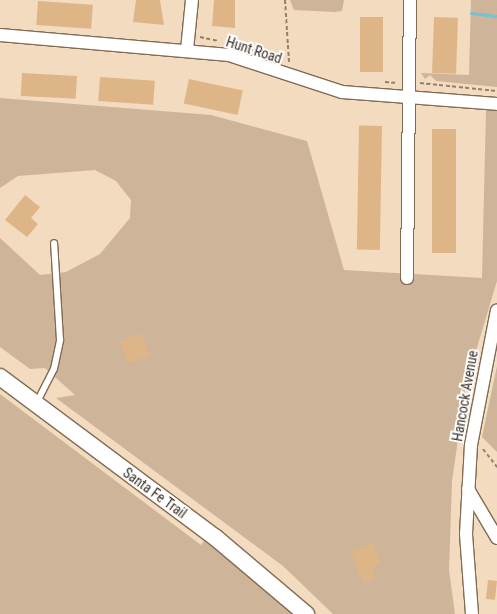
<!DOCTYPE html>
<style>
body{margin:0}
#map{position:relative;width:497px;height:614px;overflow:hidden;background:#f3dbc0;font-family:"Roboto Condensed",sans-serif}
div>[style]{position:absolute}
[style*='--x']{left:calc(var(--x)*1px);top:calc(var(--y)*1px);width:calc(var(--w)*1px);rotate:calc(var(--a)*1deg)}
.green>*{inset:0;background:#ceb498}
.stream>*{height:3px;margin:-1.5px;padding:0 1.5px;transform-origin:1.5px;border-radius:1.5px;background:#77c0d2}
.building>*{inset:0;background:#deb587;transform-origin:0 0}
.path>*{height:2px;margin-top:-1px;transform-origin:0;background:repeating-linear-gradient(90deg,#90806d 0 4px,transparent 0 6.5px)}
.roads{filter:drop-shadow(1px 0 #816b53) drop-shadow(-1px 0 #816b53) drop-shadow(0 1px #816b53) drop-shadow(0 -1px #816b53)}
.service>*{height:6px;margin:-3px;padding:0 3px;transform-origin:3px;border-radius:3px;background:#fff}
.minor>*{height:12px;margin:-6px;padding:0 6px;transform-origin:6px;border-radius:6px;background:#fff}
.tertiary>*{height:16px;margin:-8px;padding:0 8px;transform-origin:8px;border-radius:8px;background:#fff}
span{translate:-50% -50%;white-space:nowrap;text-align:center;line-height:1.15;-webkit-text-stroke:4px #fff;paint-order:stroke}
.street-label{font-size:14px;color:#393025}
</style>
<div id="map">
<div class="green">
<div style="clip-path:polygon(290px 0,344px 0,342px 11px,335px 12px,294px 10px)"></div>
<div style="clip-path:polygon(471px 0,497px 0,497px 87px,436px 81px,430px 75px,425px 79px,421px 73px,469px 75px)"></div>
<div style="clip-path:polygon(0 98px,211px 115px,307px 141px,344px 270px,482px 278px,486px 109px,497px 111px,497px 281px,466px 384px,452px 481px,449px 570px,455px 614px,333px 614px,283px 566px,56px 398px,75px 395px,45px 368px,30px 369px,0 347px,0 238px,40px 275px,66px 272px,100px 254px,130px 218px,131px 200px,116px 181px,95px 170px,18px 176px,0 188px)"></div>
<div style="clip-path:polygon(497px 366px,497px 452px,482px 437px)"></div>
<div style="clip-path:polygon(0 394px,201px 545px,205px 539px,293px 614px,0 614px)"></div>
</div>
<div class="stream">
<div style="--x:471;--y:13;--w:26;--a:7"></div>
</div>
<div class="building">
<div style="clip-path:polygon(136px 0,160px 0,164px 25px,133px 22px)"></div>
<div style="clip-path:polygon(214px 0,235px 0,235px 28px,212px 26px)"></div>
<div style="left:38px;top:1px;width:55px;height:24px;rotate:4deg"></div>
<div style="left:360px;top:17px;width:23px;height:55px"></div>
<div style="left:434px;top:17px;width:24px;height:56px;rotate:2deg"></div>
<div style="left:22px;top:73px;width:55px;height:23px;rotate:3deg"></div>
<div style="left:100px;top:77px;width:55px;height:24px;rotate:4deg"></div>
<div style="left:189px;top:79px;width:55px;height:25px;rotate:12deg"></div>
<div style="left:382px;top:126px;width:124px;height:23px;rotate:91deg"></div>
<div style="left:432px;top:129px;width:24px;height:124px"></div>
<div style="clip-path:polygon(25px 195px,40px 207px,31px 218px,38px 224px,27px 237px,5px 220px)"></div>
<div style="left:141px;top:333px;width:24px;height:23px;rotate:68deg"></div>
<div style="clip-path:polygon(373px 543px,381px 564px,372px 567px,376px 578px,363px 583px,351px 551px)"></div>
<div style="left:488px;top:580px;width:9px;height:19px;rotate:6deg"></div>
</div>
<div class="path">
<div style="--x:285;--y:0;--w:62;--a:86.3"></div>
<div style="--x:200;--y:37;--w:19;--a:12"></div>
<div style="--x:239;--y:45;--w:15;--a:20"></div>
<div style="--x:385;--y:82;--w:13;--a:4"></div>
<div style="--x:420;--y:83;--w:77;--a:5.9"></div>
<div style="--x:483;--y:449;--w:23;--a:52"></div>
</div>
<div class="roads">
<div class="service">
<div style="--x:36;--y:404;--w:39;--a:-63"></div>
<div style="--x:54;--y:369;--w:30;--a:-78"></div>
<div style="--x:60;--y:340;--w:97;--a:-93.5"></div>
</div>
<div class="minor">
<div style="--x:0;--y:35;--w:230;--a:5"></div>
<div style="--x:229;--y:55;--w:119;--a:18.1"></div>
<div style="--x:342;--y:92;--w:155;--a:4.4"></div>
<div style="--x:187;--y:50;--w:50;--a:-84.3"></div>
<div style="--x:407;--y:278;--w:278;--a:-89.4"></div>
<div style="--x:468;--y:489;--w:57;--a:59.4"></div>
<div style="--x:472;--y:614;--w:80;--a:-94.3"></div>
<div style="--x:466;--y:534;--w:89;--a:-86.8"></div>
<div style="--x:471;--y:445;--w:137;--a:-79.1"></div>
</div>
<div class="tertiary">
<div style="--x:0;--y:377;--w:269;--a:36.7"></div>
<div style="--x:216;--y:538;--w:118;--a:40.2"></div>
</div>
</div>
<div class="street-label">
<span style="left:254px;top:50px;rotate:18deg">Hunt Road</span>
<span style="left:465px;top:396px;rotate:-80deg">Hancock Avenue</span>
<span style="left:155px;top:493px;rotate:36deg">Santa Fe Trail</span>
</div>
</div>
